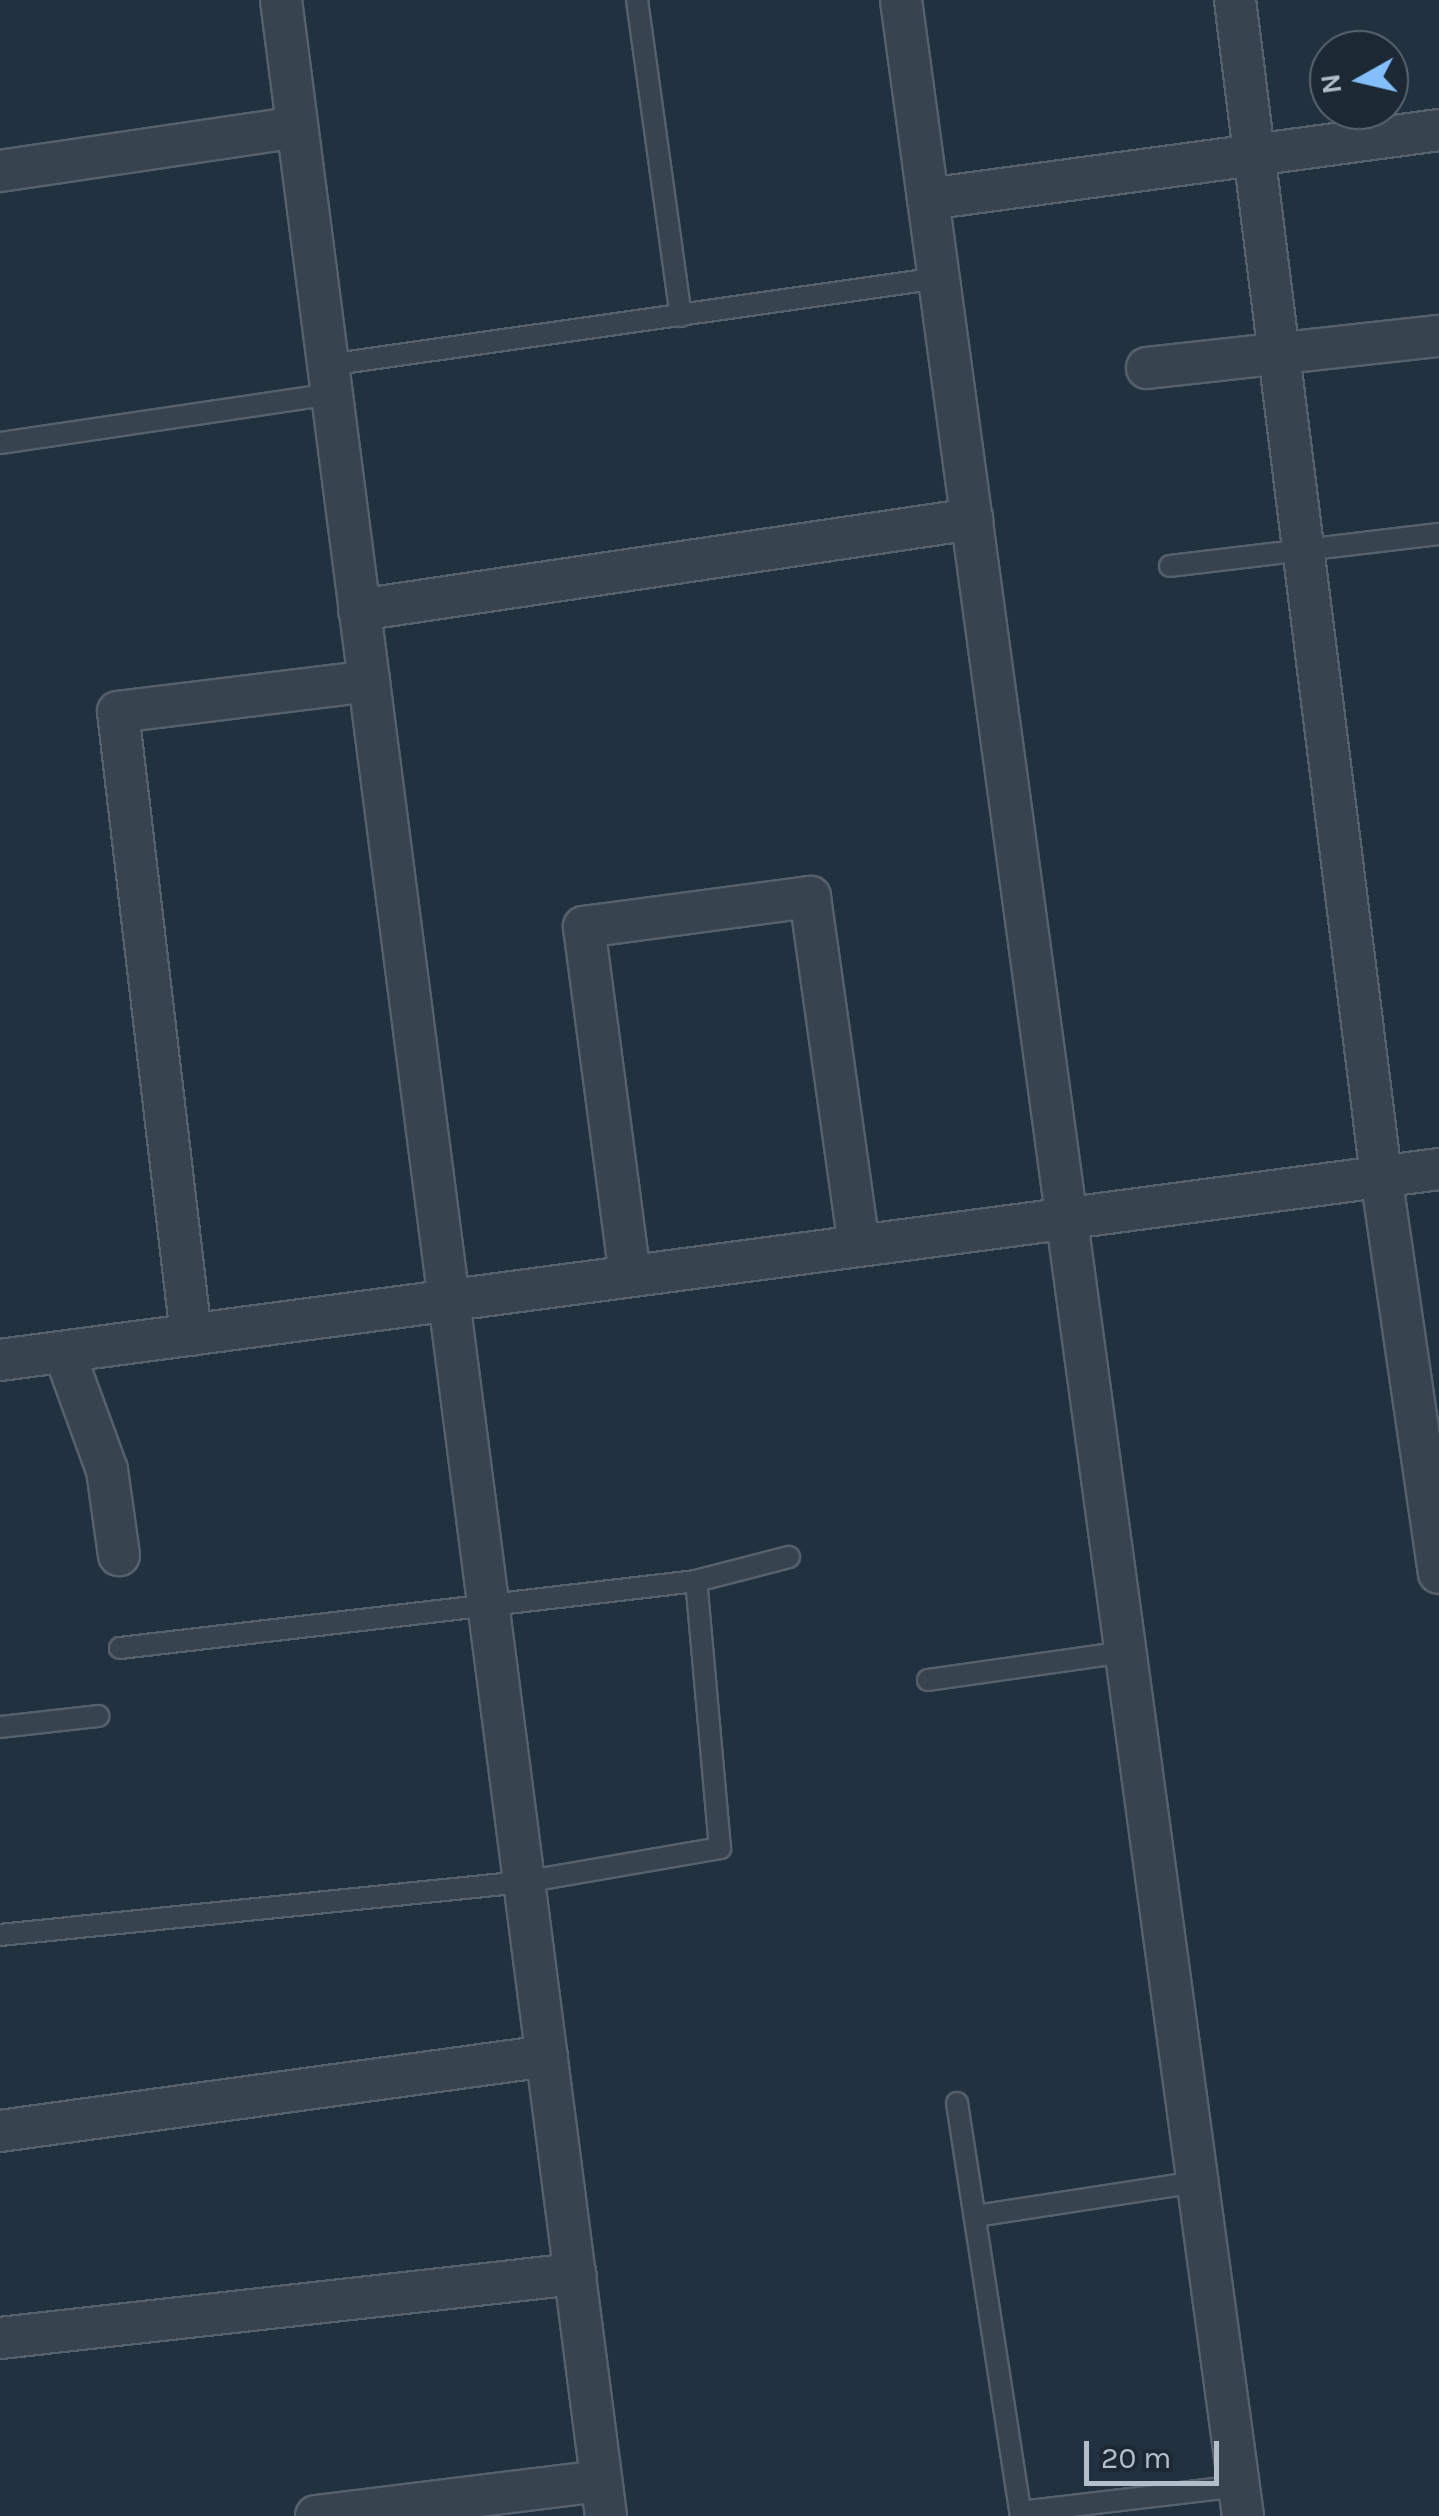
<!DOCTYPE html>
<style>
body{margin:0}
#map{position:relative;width:1439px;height:2516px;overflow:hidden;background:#22313f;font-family:Karla,sans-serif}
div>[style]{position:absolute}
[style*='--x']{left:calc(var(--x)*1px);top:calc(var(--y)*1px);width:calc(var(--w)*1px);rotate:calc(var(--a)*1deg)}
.roads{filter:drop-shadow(2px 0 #55616d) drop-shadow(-2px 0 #55616d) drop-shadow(0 2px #55616d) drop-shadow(0 -2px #55616d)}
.service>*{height:20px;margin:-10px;padding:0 10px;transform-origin:10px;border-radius:10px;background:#37434f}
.minor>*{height:40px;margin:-20px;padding:0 20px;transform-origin:20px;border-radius:20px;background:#37434f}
span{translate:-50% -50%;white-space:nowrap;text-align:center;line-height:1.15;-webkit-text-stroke:10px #1c2834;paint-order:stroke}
.north{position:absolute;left:1309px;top:30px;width:100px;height:100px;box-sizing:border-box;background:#1c2834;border:2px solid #586470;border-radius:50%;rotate:262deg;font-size:28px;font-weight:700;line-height:40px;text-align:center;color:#b2beca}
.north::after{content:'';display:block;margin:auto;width:35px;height:45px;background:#84bffd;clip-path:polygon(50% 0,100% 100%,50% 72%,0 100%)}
.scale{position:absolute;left:1084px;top:2441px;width:135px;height:45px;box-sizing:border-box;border:5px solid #b2beca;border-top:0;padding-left:12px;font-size:30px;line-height:35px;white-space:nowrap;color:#b2beca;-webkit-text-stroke:8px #1c2834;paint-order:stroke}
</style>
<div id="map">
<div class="roads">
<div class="service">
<div style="--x:637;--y:0;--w:319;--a:82.1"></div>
<div style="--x:328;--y:365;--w:617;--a:-8.1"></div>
<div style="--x:0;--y:443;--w:335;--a:-8.4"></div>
<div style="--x:1170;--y:566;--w:271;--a:-6.8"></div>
<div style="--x:120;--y:1648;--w:580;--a:-6.63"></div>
<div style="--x:696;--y:1581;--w:96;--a:-14.5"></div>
<div style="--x:928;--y:1680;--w:199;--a:-8.1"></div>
<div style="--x:0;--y:1727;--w:99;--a:-6.4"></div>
<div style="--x:0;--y:1935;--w:527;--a:-5.78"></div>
<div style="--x:524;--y:1882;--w:199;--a:-9.8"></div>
<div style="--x:720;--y:1848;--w:268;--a:-95.1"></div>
<div style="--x:957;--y:2103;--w:418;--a:81.2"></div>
<div style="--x:975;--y:2216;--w:225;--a:-8.7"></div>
<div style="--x:1021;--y:2512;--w:220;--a:-6.8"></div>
</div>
<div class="minor">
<div style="--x:281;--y:0;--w:2537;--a:82.64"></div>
<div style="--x:901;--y:0;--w:2539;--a:82.26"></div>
<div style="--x:1235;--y:0;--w:1185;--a:82.92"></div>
<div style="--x:1381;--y:1176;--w:401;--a:81.7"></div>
<div style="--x:0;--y:171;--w:300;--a:-8.4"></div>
<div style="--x:928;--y:199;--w:516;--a:-7.69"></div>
<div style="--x:1147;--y:368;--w:294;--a:-6.3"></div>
<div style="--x:359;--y:610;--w:620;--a:-8.44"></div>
<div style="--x:630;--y:1276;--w:352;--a:-97.5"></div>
<div style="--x:584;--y:927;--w:228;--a:-7.6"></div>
<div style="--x:810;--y:897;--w:352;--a:82"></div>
<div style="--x:191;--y:1335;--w:627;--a:-96.68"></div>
<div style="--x:118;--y:712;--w:253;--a:-7"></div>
<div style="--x:64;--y:1352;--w:126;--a:70"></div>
<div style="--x:107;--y:1470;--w:86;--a:82"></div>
<div style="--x:0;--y:1360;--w:1452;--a:-7.56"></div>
<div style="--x:0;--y:2131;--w:552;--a:-7.81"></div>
<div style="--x:0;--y:2338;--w:579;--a:-6.35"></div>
<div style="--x:316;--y:2516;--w:287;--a:-7"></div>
</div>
</div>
<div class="north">N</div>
<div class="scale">20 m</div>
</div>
